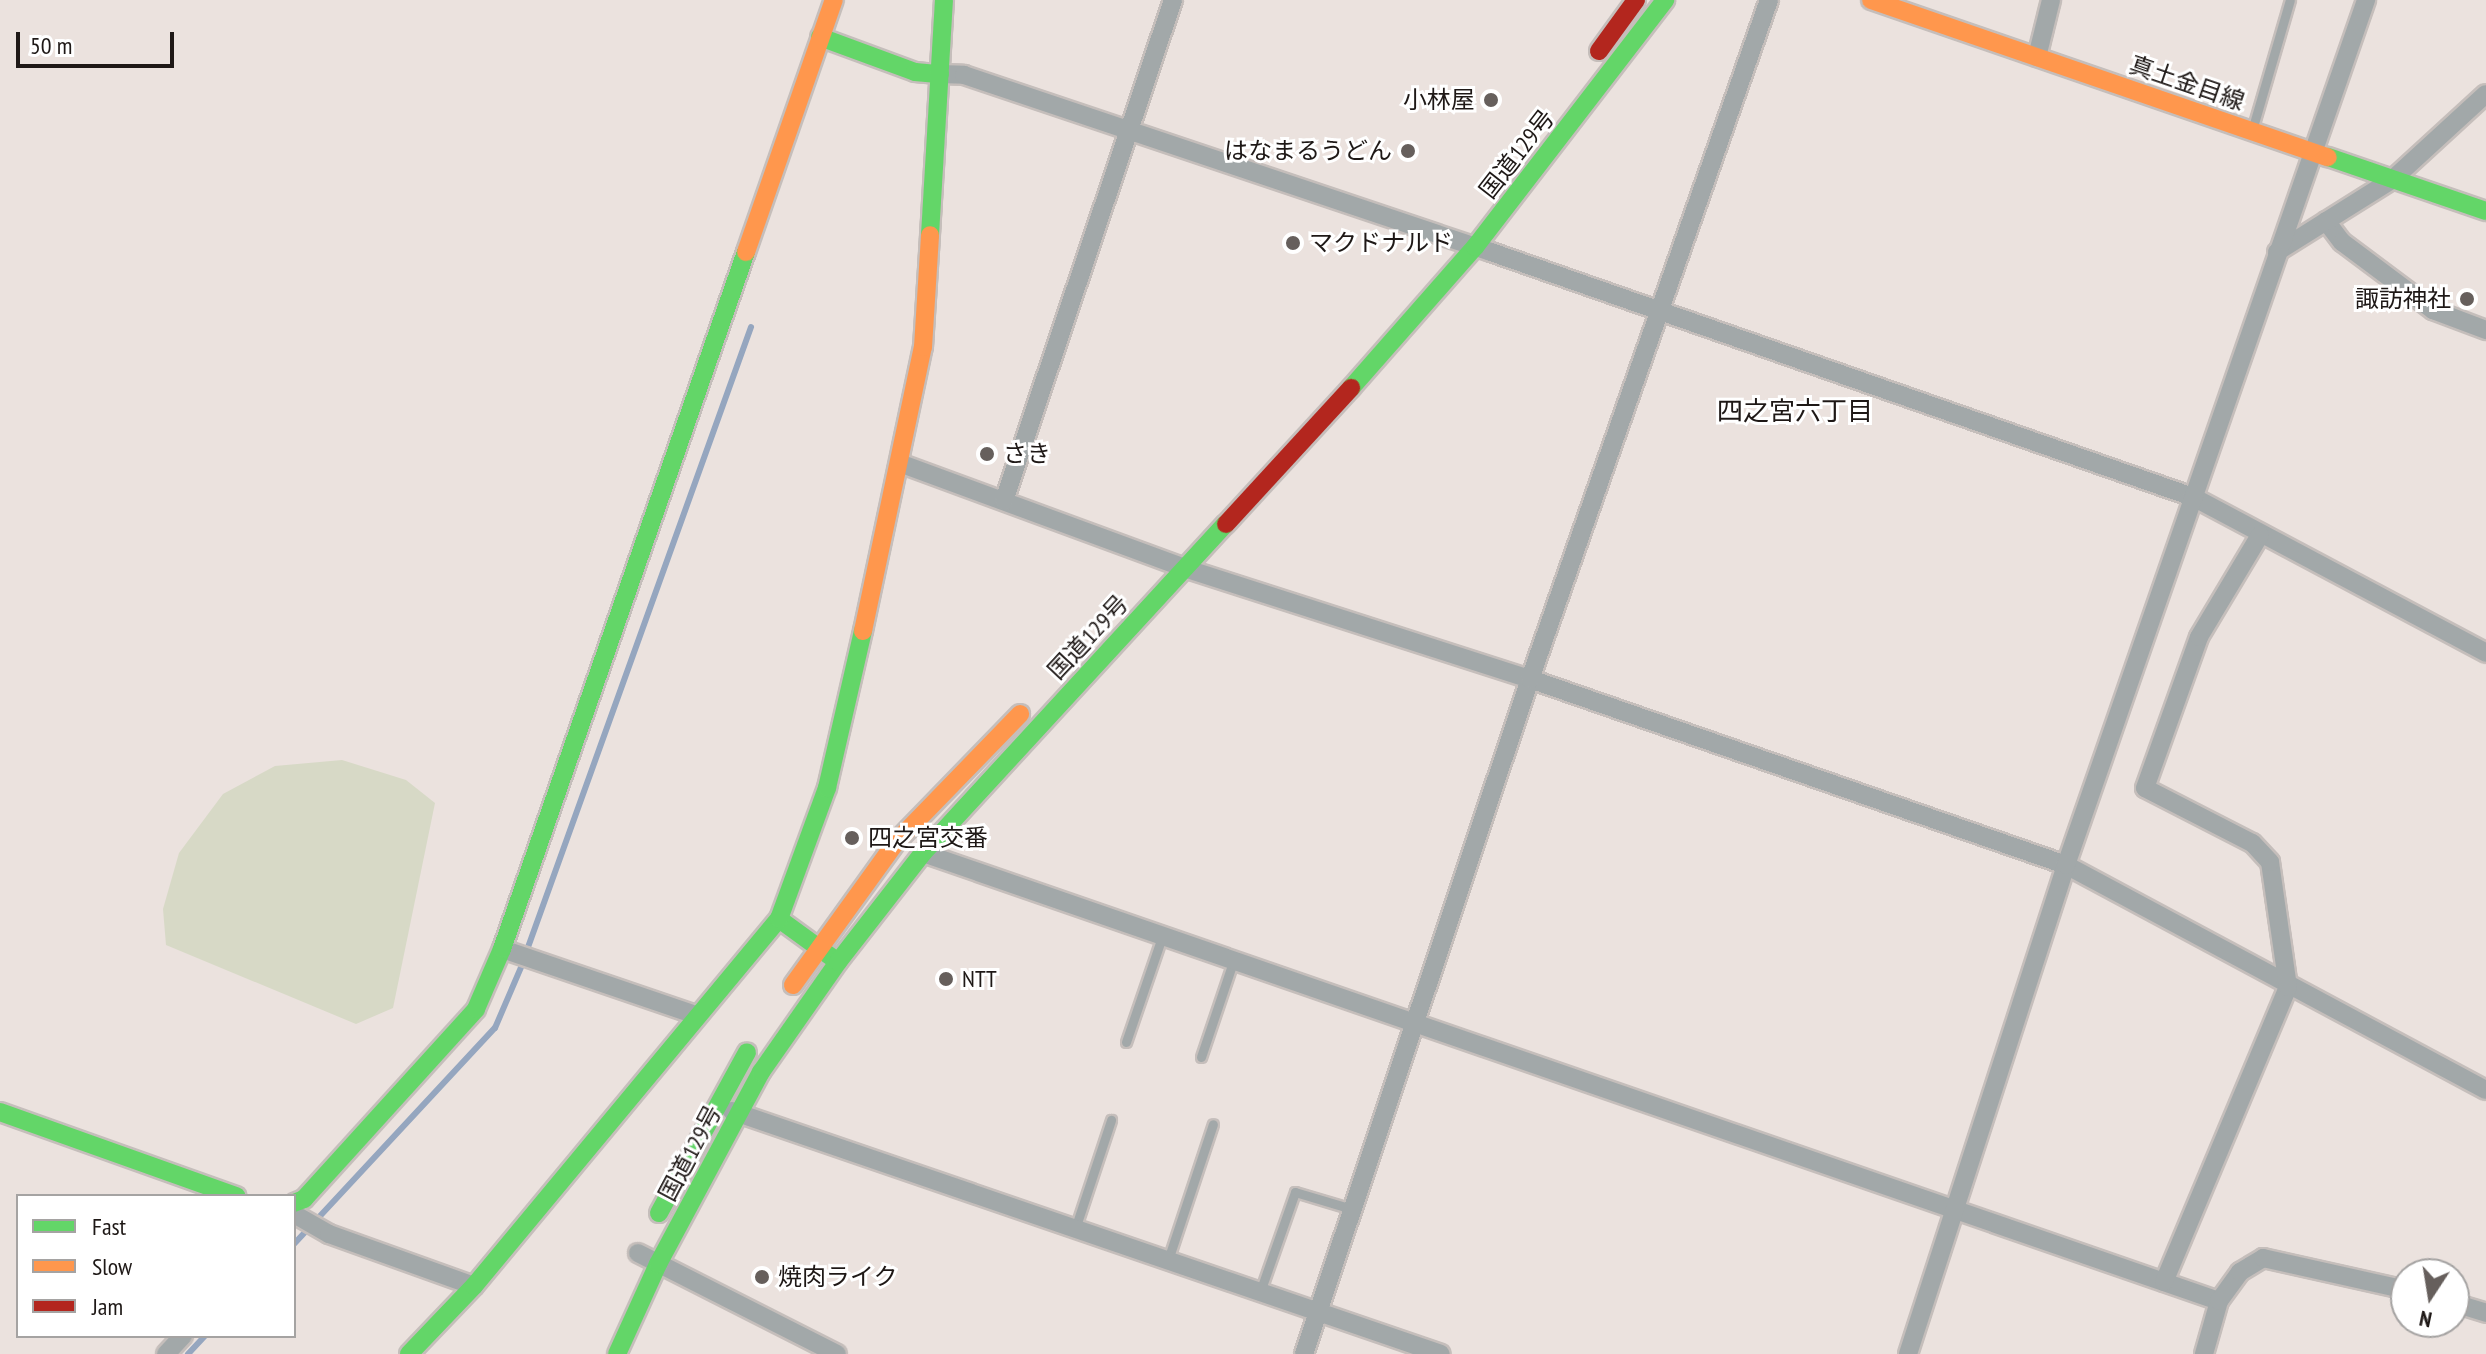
<!DOCTYPE html>
<meta charset="utf-8">
<style>
body{margin:0}
#map{position:relative;width:2486px;height:1354px;overflow:hidden;background:#ebe2de;font-family:"PT Sans Narrow","Noto Sans JP",sans-serif}
div>[style]{position:absolute}
[style*='--x']{left:calc(var(--x)*1px);top:calc(var(--y)*1px);width:calc(var(--w)*1px);rotate:calc(var(--a)*1deg)}
.green>*{inset:0;background:#d7d9c6}
.stream>*{height:6px;margin:-3px;padding:0 3px;transform-origin:3px;border-radius:3px;background:#95a6bf}
.roads{filter:drop-shadow(2px 0 #c5bebb) drop-shadow(-2px 0 #c5bebb) drop-shadow(0 2px #c5bebb) drop-shadow(0 -2px #c5bebb)}
.lane>*{height:9px;margin:-4.5px;padding:0 4.5px;transform-origin:4.5px;border-radius:4.5px;background:#a2a8a9}
.street>*{height:18px;margin:-9px;padding:0 9px;transform-origin:9px;border-radius:9px;background:#a2a8a9}
.fast>*{height:18px;margin:-9px;padding:0 9px;transform-origin:9px;border-radius:9px;background:#63d668}
.slow>*{height:18px;margin:-9px;padding:0 9px;transform-origin:9px;border-radius:9px;background:#ff974d}
.jam>*{height:18px;margin:-9px;padding:0 9px;transform-origin:9px;border-radius:9px;background:#b3261e}
.dots>*{width:22px;height:22px;translate:-50% -50%;box-sizing:border-box;border:4px solid #fff;border-radius:50%}
span{translate:-50% -50%;white-space:nowrap;text-align:center;line-height:1.15;-webkit-text-stroke:6px #fff;paint-order:stroke}
.street-label{font-size:24px;color:#1e1816}
.poi-label{font-size:24px;color:#1e1816}
.right{translate:-100% -50%;text-align:right}
.left{translate:0 -50%;text-align:left}
.neighbourhood-label{font-size:26px;color:#1e1816}
.legend{position:absolute;left:16px;top:1194px;width:280px;height:144px;box-sizing:border-box;background:#fff;border:2px solid #a5a3a2;margin:0;padding:10px 14px;list-style:none;font-size:24px;color:#1e1816}
.legend li{display:flex;align-items:center;gap:16px;height:40px}
.legend b{width:40px;border:2px solid #a5a3a2}
.north{position:absolute;left:2390px;top:1258px;width:80px;height:80px;box-sizing:border-box;background:#fff;border:2px solid #a5a3a2;border-radius:50%;rotate:192deg;font-size:22px;font-weight:700;line-height:32px;text-align:center;color:#1e1816}
.north::after{content:'';display:block;margin:auto;width:28px;height:36px;background:#665f5c;clip-path:polygon(50% 0,100% 100%,50% 72%,0 100%)}
.scale{position:absolute;left:16px;top:32px;width:158px;height:36px;box-sizing:border-box;border:4px solid #1e1816;border-top:0;padding-left:10px;font-size:24px;line-height:28px;white-space:nowrap;color:#1e1816;-webkit-text-stroke:6px #fff;paint-order:stroke}
</style>
<div id="map">
<div class="green">
<div style="clip-path:polygon(342px 760px,406px 780px,435px 803px,393px 1008px,356px 1024px,166px 945px,163px 909px,179px 853px,223px 794px,275px 766px)"></div>
</div>
<div class="stream">
<div style="--x:527;--y:950;--w:662;--a:-70.22"></div>
<div style="--x:294;--y:1244;--w:295;--a:-47.1"></div>
<div style="--x:495;--y:1028;--w:69;--a:-66.8"></div>
<div style="--x:188;--y:1354;--w:25;--a:-47"></div>
</div>
<div class="roads">
<div class="lane">
<div style="--x:2253;--y:127;--w:132;--a:-73.8"></div>
<div style="--x:1126;--y:1042;--w:111;--a:-71.1"></div>
<div style="--x:1201;--y:1057;--w:100;--a:-71.4"></div>
<div style="--x:1075;--y:1229;--w:115;--a:-71.7"></div>
<div style="--x:1168;--y:1260;--w:143;--a:-71.7"></div>
<div style="--x:1260;--y:1292;--w:106;--a:-70.7"></div>
<div style="--x:1295;--y:1192;--w:59;--a:16.6"></div>
</div>
<div class="street">
<div style="--x:2037;--y:57;--w:59;--a:-76.2"></div>
<div style="--x:940;--y:74;--w:24;--a:2"></div>
<div style="--x:964;--y:75;--w:556;--a:18.57"></div>
<div style="--x:1491;--y:252;--w:744;--a:19.24"></div>
<div style="--x:2193;--y:497;--w:332;--a:28"></div>
<div style="--x:2326;--y:221;--w:26;--a:53"></div>
<div style="--x:2342;--y:242;--w:114;--a:36.8"></div>
<div style="--x:2433;--y:310;--w:57;--a:20.7"></div>
<div style="--x:2277;--y:252;--w:136;--a:-32.1"></div>
<div style="--x:2392;--y:180;--w:127;--a:-42.5"></div>
<div style="--x:902;--y:464;--w:301;--a:20.2"></div>
<div style="--x:1184;--y:568;--w:363;--a:17.8"></div>
<div style="--x:1530;--y:679;--w:567;--a:19.14"></div>
<div style="--x:2066;--y:865;--w:476;--a:28.2"></div>
<div style="--x:1004;--y:501;--w:529;--a:-71.36"></div>
<div style="--x:923;--y:853;--w:1371;--a:19.07"></div>
<div style="--x:502;--y:949;--w:205;--a:18.8"></div>
<div style="--x:732;--y:1111;--w:749;--a:18.92"></div>
<div style="--x:294;--y:1214;--w:40;--a:29.7"></div>
<div style="--x:329;--y:1234;--w:154;--a:19.7"></div>
<div style="--x:638;--y:1253;--w:223;--a:26.9"></div>
<div style="--x:2164;--y:1282;--w:320;--a:-67.2"></div>
<div style="--x:2288;--y:987;--w:126;--a:-98.2"></div>
<div style="--x:2270;--y:862;--w:26;--a:-133"></div>
<div style="--x:2252;--y:843;--w:120;--a:-152.8"></div>
<div style="--x:2145;--y:788;--w:160;--a:-70.3"></div>
<div style="--x:2199;--y:637;--w:119;--a:-59.1"></div>
<div style="--x:2454;--y:1303;--w:34;--a:17"></div>
<div style="--x:166;--y:1354;--w:25;--a:-47"></div>
<div style="--x:1304;--y:1354;--w:712;--a:-71.49"></div>
<div style="--x:1530;--y:679;--w:720;--a:-70.61"></div>
<div style="--x:1908;--y:1354;--w:514;--a:-72.09"></div>
<div style="--x:2066;--y:865;--w:916;--a:-70.87"></div>
<div style="--x:2204;--y:1354;--w:55;--a:-74.2"></div>
<div style="--x:2219;--y:1301;--w:36;--a:-54"></div>
<div style="--x:2240;--y:1272;--w:27;--a:-31"></div>
<div style="--x:2263;--y:1258;--w:147;--a:12.6"></div>
</div>
<div class="fast">
<div style="--x:820;--y:37;--w:101;--a:20.2"></div>
<div style="--x:915;--y:72;--w:25;--a:5"></div>
<div style="--x:2328;--y:157;--w:167;--a:18.9"></div>
<div style="--x:930;--y:235;--w:235;--a:-86.6"></div>
<div style="--x:1351;--y:388;--w:188;--a:-48.7"></div>
<div style="--x:1475;--y:247;--w:312;--a:-52.4"></div>
<div style="--x:779;--y:919;--w:68;--a:36"></div>
<div style="--x:0;--y:1112;--w:251;--a:19.6"></div>
<div style="--x:294;--y:1203;--w:11;--a:-22"></div>
<div style="--x:304;--y:1199;--w:256;--a:-47.8"></div>
<div style="--x:476;--y:1009;--w:65;--a:-66.6"></div>
<div style="--x:502;--y:949;--w:738;--a:-70.71"></div>
<div style="--x:659;--y:1213;--w:183;--a:-61.3"></div>
<div style="--x:409;--y:1354;--w:94;--a:-46.3"></div>
<div style="--x:474;--y:1286;--w:477;--a:-50.3"></div>
<div style="--x:779;--y:919;--w:140;--a:-69.9"></div>
<div style="--x:827;--y:788;--w:161;--a:-77.1"></div>
<div style="--x:617;--y:1354;--w:99;--a:-65.5"></div>
<div style="--x:658;--y:1264;--w:218;--a:-61.8"></div>
<div style="--x:761;--y:1072;--w:134;--a:-55"></div>
<div style="--x:838;--y:962;--w:138;--a:-52.1"></div>
<div style="--x:923;--y:853;--w:447;--a:-47.4"></div>
</div>
<div class="slow">
<div style="--x:1871;--y:0;--w:483;--a:19"></div>
<div style="--x:746;--y:252;--w:267;--a:-70.8"></div>
<div style="--x:863;--y:631;--w:290;--a:-78.1"></div>
<div style="--x:923;--y:347;--w:112;--a:-86.4"></div>
<div style="--x:793;--y:985;--w:178;--a:-54.2"></div>
<div style="--x:897;--y:841;--w:177;--a:-45.9"></div>
</div>
<div class="jam">
<div style="--x:1599;--y:51;--w:63;--a:-54"></div>
<div style="--x:1226;--y:524;--w:185;--a:-47.4"></div>
</div>
</div>
<div class="dots">
<div style="left:1491px;top:100px;background:#665f5c"></div>
<div style="left:1408px;top:151px;background:#665f5c"></div>
<div style="left:1293px;top:243px;background:#665f5c"></div>
<div style="left:2467px;top:299px;background:#665f5c"></div>
<div style="left:987px;top:454px;background:#665f5c"></div>
<div style="left:852px;top:838px;background:#665f5c"></div>
<div style="left:946px;top:979px;background:#665f5c"></div>
<div style="left:762px;top:1277px;background:#665f5c"></div>
</div>
<div class="street-label">
<span style="left:2187px;top:83px;rotate:19deg">真土金目線</span>
<span style="left:1517px;top:154px;rotate:-52deg">国道129号</span>
<span style="left:1088px;top:637px;rotate:-47deg">国道129号</span>
<span style="left:690px;top:1153px;rotate:-62deg">国道129号</span>
</div>
<div class="poi-label">
<span class="right" style="left:1475px;top:100px">小林屋</span>
<span class="right" style="left:1392px;top:151px">はなまるうどん</span>
<span class="left" style="left:1309px;top:243px">マクドナルド</span>
<span class="right" style="left:2451px;top:299px">諏訪神社</span>
<span class="left" style="left:1003px;top:454px">さき</span>
<span class="left" style="left:868px;top:838px">四之宮交番</span>
<span class="left" style="left:962px;top:979px">NTT</span>
<span class="left" style="left:778px;top:1277px">焼肉ライク</span>
</div>
<div class="neighbourhood-label">
<span style="left:1795px;top:411px">四之宮六丁目</span>
</div>
<ul class="legend">
<li><b style="height:10px;background:#63d668"></b>Fast</li>
<li><b style="height:10px;background:#ff974d"></b>Slow</li>
<li><b style="height:10px;background:#b3261e"></b>Jam</li>
</ul>
<div class="north">N</div>
<div class="scale">50 m</div>
</div>
